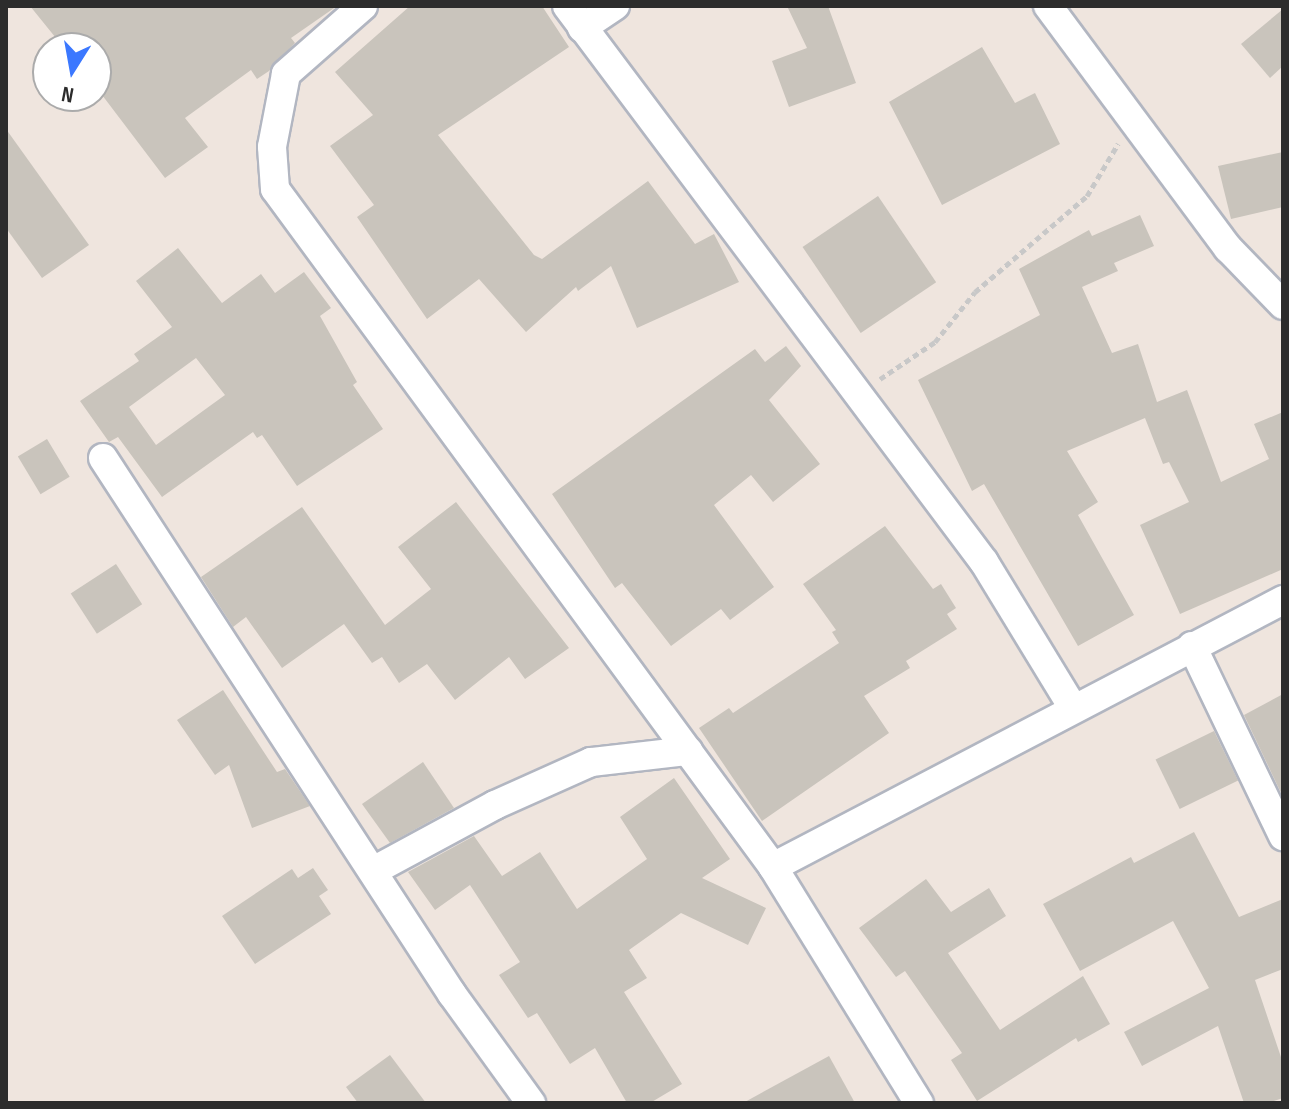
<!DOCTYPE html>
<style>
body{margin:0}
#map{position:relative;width:1289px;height:1109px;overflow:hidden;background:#efe5de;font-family:"Sofia Sans Condensed",sans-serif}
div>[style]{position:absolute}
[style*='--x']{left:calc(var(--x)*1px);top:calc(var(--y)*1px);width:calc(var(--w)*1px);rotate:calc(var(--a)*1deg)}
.building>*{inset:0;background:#c9c4bc;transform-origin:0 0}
.path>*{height:5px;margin-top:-2.5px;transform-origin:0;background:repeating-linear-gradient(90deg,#c8c8c8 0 6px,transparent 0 10px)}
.roads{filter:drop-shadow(2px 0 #b2b6c1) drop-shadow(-2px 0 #b2b6c1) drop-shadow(0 2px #b2b6c1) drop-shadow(0 -2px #b2b6c1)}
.street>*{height:28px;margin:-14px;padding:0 14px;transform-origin:14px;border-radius:14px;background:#fff}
span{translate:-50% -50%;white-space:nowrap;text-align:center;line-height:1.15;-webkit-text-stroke:7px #fff;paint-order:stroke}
.frame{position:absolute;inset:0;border:8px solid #2c2c2c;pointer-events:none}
.north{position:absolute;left:32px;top:32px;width:80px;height:80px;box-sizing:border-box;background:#fff;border:2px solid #ababab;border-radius:50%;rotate:191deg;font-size:22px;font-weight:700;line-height:32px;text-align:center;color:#2c2c2c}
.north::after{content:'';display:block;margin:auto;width:28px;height:36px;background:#3b78ff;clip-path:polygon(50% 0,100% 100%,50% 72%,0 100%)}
</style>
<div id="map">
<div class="building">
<div style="clip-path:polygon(30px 6px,337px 6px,291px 38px,295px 43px,269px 71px,257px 79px,251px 70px,185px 118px,208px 147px,165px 178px,96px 87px,96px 48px,64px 48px)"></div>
<div style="clip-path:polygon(410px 6px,542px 6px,569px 47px,438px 135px,534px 255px,542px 259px,648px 181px,695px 244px,714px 234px,739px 282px,637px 328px,611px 266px,578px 291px,576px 287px,526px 332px,479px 279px,427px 319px,357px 217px,374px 205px,330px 146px,373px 115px,335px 72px)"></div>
<div style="clip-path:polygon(787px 6px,828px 6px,856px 83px,789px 107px,772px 61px,807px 48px)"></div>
<div style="clip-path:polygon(1283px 9px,1283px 66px,1270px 78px,1241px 44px)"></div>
<div style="clip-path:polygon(982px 47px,1015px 103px,1035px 93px,1060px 144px,942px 205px,889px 102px)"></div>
<div style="clip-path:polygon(6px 129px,89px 245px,42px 278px,6px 228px)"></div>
<div style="clip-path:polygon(1283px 152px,1283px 207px,1231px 219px,1218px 166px)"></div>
<div style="left:878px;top:196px;width:104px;height:91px;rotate:56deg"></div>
<div style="clip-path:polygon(1140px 215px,1154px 246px,1114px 263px,1118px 271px,1082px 287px,1112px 353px,1138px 344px,1157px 402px,1187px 390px,1221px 482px,1269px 459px,1254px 424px,1283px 412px,1283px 569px,1180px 614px,1140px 525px,1189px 502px,1169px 462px,1163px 464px,1145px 418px,1067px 451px,1098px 502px,1078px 515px,1134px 615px,1078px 646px,984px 484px,972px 491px,918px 380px,1040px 315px,1019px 269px,1089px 230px,1092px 236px)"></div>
<div style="clip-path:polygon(evenodd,178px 248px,222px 303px,261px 274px,275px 293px,304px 272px,331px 308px,320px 316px,357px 382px,353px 385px,383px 429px,297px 486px,262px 435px,257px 438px,253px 432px,162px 497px,118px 437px,109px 442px,80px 401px,139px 361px,134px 354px,172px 327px,136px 281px,178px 248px,196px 358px,225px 395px,156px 445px,129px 407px,196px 358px)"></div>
<div style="clip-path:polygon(786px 346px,801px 366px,769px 400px,820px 464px,773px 502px,751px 475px,714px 505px,774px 587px,730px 620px,721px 609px,671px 646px,622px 583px,615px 588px,552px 494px,755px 349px,765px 362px)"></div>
<div style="left:47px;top:439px;width:44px;height:34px;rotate:59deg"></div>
<div style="clip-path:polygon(456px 502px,569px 648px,525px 679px,509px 657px,455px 700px,427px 664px,399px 683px,382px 657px,372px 663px,344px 624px,282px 668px,246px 617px,233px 627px,201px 577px,302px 507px,385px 625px,431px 589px,398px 547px)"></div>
<div style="clip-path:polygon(885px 526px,933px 589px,941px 584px,956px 608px,947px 614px,957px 629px,906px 661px,910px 668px,864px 696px,889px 733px,762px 821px,699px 728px,729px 708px,733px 713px,839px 643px,832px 632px,836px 630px,803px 584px)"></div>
<div style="left:116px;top:564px;width:48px;height:54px;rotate:57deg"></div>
<div style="clip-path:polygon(223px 690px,277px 772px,285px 769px,310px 806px,252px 828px,229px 765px,215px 775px,177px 720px)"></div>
<div style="clip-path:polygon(1283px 694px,1283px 797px,1244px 715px)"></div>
<div style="left:1214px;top:731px;width:55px;height:65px;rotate:64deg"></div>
<div style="clip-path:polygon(423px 762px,454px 808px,390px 843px,362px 804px)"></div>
<div style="clip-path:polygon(674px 778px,730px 859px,702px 878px,766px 908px,748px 945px,681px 913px,629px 950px,647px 978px,624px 992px,682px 1084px,650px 1103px,627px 1103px,595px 1048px,570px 1064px,537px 1013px,528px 1018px,499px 975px,520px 962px,470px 885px,435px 910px,408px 872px,474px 836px,502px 876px,540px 852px,577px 909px,647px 859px,620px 817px)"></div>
<div style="clip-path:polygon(1194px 832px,1239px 917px,1283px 899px,1283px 969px,1255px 980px,1283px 1063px,1283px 1098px,1268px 1103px,1244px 1103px,1218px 1026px,1142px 1066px,1124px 1032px,1209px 988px,1173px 921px,1080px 971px,1043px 904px,1131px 857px,1134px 863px)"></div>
<div style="clip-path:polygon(313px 868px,328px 890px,319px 896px,331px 914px,255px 964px,222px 916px,292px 869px,298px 878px)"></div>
<div style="clip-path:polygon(926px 879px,951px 912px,989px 888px,1006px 916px,948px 953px,1000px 1030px,1083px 976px,1110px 1024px,1078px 1042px,1076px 1038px,977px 1101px,951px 1060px,962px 1053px,905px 971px,896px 977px,859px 928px)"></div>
<div style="clip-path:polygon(390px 1055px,426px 1103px,358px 1103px,346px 1087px)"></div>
<div style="clip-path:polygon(829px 1056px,855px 1103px,743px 1103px)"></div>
</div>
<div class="path">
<div style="--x:880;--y:379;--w:66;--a:-33.9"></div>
<div style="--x:935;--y:342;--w:64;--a:-51.3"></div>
<div style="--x:975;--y:292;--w:148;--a:-40.6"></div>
<div style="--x:1087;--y:196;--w:61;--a:-59.2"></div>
</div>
<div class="roads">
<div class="street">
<div style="--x:363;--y:6;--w:103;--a:138.6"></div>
<div style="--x:286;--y:74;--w:74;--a:100.9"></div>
<div style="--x:272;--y:147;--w:42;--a:85.9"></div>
<div style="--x:275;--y:189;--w:841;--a:53.7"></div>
<div style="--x:773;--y:867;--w:278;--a:58.3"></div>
<div style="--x:567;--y:6;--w:695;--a:53.13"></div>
<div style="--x:984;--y:562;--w:169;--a:58.6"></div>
<div style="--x:1048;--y:6;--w:302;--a:53.4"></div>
<div style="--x:1228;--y:248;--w:79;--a:46"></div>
<div style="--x:582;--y:28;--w:40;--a:-34"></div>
<div style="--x:103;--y:458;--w:640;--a:56.93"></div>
<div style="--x:452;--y:994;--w:135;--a:54.1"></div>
<div style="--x:1192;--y:646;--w:211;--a:64.4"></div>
<div style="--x:773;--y:867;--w:576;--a:-27.63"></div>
<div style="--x:373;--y:871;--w:139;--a:-28.4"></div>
<div style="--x:495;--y:805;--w:105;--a:-24.1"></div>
<div style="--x:591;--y:762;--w:98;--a:-6.5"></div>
</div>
</div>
<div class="frame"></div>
<div class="north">N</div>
</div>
